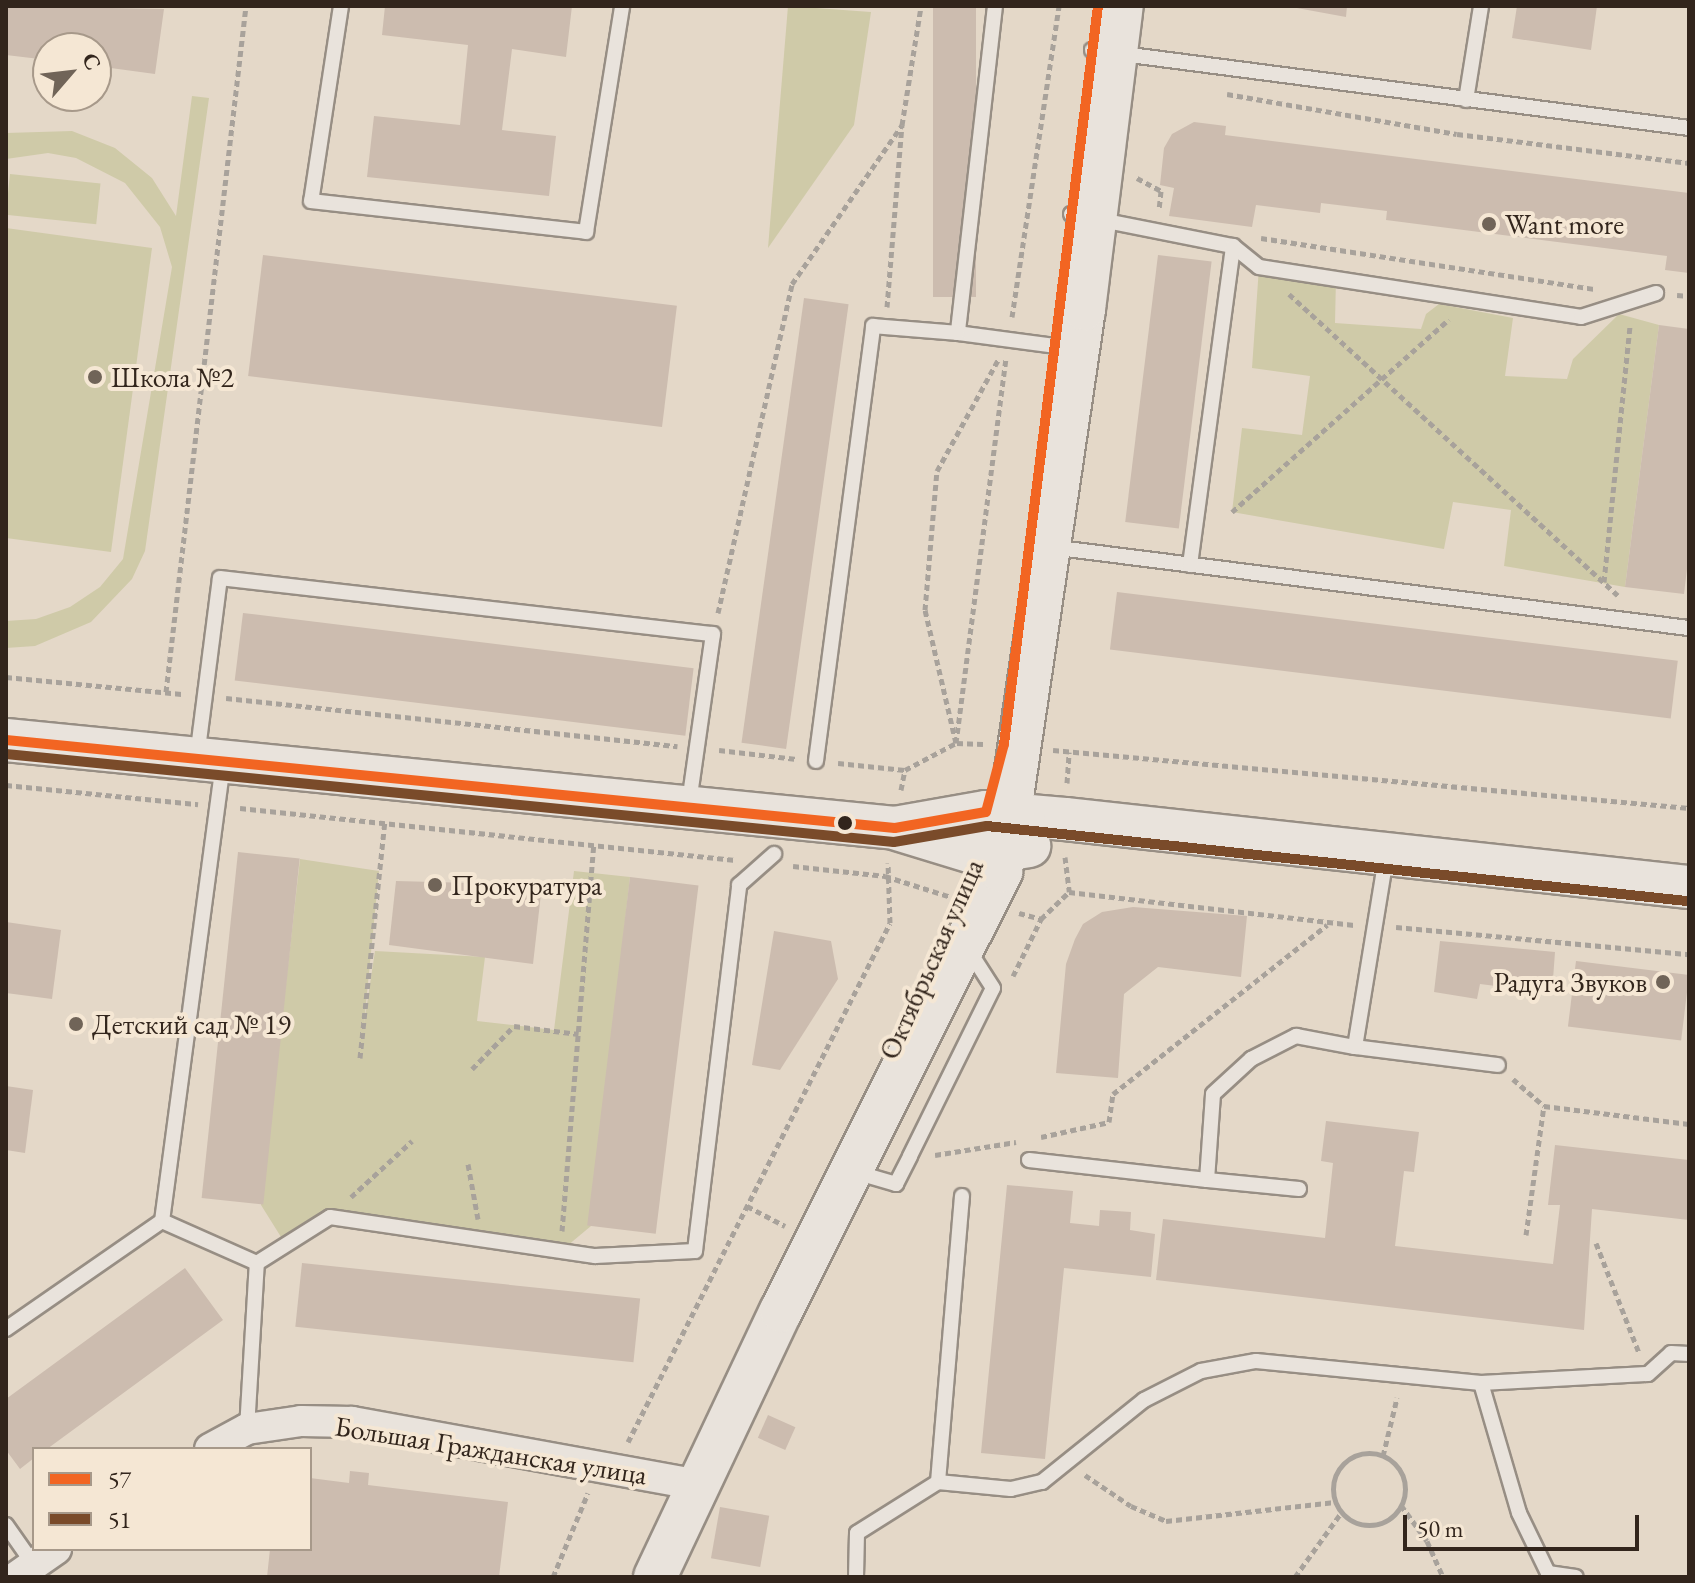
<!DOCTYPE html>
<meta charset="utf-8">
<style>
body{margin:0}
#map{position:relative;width:1695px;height:1583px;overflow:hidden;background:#e4d8c8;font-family:"EB Garamond",serif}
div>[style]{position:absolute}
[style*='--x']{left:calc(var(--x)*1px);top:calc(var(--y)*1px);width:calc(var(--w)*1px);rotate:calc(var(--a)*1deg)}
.green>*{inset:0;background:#cfcaa8;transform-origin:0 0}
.building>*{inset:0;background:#ccbcaf;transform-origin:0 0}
.path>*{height:5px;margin-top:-2.5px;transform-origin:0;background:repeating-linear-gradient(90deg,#a8a29b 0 6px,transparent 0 10px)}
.path>.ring{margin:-2.5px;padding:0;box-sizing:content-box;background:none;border:5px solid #a8a29b;border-radius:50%}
.roads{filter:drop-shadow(2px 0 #978e84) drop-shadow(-2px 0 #978e84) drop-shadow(0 2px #978e84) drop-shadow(0 -2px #978e84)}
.lane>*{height:14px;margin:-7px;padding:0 7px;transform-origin:7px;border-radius:7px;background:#e9e3dc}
.street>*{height:30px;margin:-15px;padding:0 15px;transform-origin:15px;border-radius:15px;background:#e9e3dc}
.secondary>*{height:42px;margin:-21px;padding:0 21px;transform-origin:21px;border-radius:21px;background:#e9e3dc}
.bus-1>*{height:10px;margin:-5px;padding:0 5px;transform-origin:5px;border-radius:5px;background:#f26522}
.bus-2>*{height:10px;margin:-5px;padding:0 5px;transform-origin:5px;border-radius:5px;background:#7a4b2a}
.dots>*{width:22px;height:22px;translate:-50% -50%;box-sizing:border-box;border:4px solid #f5e7d4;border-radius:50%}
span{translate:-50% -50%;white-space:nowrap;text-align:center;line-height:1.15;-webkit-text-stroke:8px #f5e7d4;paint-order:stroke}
.poi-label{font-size:28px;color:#32251c}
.left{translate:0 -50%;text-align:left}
.right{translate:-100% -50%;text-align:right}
.street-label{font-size:28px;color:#32251c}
.frame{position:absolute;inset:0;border:8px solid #32251c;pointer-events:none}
.legend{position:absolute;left:32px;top:1447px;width:280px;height:104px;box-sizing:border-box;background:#f5e7d4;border:2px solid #a7998a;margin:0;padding:10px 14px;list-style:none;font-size:24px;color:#32251c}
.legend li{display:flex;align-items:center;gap:16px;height:40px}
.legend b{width:40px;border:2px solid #a7998a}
.north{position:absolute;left:32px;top:32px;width:80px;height:80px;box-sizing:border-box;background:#f5e7d4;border:2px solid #a7998a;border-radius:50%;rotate:62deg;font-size:22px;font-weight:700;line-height:32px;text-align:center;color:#32251c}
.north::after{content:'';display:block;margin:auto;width:28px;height:36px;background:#706458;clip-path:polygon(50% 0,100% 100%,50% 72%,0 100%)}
.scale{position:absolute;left:1403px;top:1515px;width:236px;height:36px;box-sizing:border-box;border:4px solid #32251c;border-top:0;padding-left:10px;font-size:24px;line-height:28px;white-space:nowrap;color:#32251c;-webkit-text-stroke:6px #f5e7d4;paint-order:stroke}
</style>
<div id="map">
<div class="green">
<div style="clip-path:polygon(788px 6px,871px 12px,854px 125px,768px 248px)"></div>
<div style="clip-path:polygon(192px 96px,209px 98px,145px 551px,132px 579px,91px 622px,35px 646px,6px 648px,6px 621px,36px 619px,70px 607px,100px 587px,123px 559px,172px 267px,160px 227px,125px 183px,76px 158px,48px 153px,6px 159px,6px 133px,72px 131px,115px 148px,152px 178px,176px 216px)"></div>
<div style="left:10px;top:174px;width:91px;height:41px;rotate:6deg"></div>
<div style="clip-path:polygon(6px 228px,152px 248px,111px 552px,6px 538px)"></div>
<div style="clip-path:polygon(1259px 267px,1336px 278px,1335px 323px,1421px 329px,1426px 314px,1439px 304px,1513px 318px,1505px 376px,1567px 379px,1573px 359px,1619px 314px,1659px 325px,1625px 587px,1504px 566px,1511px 510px,1453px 502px,1444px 549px,1232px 512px,1242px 428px,1302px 435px,1310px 376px,1252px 368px)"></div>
<div style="clip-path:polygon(300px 859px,379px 871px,364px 1024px,375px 951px,485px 957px,477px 1021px,554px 1030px,574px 871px,630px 877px,591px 1226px,561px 1251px,330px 1217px,286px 1245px,261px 1205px)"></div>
</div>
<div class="building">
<div style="clip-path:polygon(6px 6px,164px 9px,155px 74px,96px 66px,96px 48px,48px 48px,48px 60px,6px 55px)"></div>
<div style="clip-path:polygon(385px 6px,572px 6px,566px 57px,512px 49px,502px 130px,556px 136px,549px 196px,367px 177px,374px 116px,460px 125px,468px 45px,382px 35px)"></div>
<div style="left:933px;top:6px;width:43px;height:291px"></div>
<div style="clip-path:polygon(1286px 6px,1347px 6px,1346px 17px)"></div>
<div style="clip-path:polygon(1517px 6px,1597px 6px,1591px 50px,1512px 38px)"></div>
<div style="clip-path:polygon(1194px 122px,1226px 126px,1225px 135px,1689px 193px,1689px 273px,1665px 270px,1667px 256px,1386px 220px,1387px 211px,1321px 203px,1320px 213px,1256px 205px,1252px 227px,1169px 216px,1174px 188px,1160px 185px,1164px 148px,1172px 134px)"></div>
<div style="left:263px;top:255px;width:417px;height:122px;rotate:7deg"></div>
<div style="left:1158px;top:255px;width:54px;height:269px;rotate:7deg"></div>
<div style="left:804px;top:298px;width:45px;height:449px;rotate:8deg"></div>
<div style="clip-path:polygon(1659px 325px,1689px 329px,1689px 552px,1684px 594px,1625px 587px)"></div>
<div style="left:1117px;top:592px;width:565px;height:58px;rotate:7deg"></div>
<div style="left:243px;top:613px;width:454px;height:68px;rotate:7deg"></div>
<div style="left:238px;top:852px;width:62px;height:348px;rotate:6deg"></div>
<div style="left:630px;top:877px;width:69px;height:351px;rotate:7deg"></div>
<div style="clip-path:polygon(396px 881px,542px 885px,533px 964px,389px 945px)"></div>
<div style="clip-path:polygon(1133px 907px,1247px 916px,1241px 977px,1158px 967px,1124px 994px,1118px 1078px,1056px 1073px,1066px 964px,1075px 939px,1083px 924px,1102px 912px)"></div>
<div style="clip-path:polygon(6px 922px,61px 930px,52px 999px,6px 993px)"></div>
<div style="clip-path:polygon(774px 931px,831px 941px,838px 979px,780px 1070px,752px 1065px)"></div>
<div style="clip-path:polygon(1440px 941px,1555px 952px,1552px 993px,1480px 984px,1477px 999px,1434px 992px)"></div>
<div style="left:1576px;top:961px;width:114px;height:66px;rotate:7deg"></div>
<div style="clip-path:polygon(6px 1086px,33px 1090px,25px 1153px,6px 1150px)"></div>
<div style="clip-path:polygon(1326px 1121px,1419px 1132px,1414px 1172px,1404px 1171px,1395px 1246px,1553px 1264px,1560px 1205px,1548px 1205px,1555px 1145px,1689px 1160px,1689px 1220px,1592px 1209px,1584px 1330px,1156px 1280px,1163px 1219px,1325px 1238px,1333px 1163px,1321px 1161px)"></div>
<div style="clip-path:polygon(1007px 1185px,1073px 1191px,1070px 1223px,1099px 1226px,1100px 1210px,1131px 1212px,1130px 1230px,1155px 1234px,1151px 1277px,1064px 1268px,1045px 1459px,981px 1453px)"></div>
<div style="left:302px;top:1263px;width:340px;height:64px;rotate:6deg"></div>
<div style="clip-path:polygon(185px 1268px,223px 1320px,47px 1449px,34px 1449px,34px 1458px,20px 1469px,6px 1450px,6px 1399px)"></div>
<div style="left:768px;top:1415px;width:30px;height:25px;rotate:24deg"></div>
<div style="clip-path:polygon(350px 1471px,369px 1473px,368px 1485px,508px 1502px,499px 1577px,267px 1577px,270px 1549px,310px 1549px,310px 1478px,349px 1483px)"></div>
<div style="left:720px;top:1507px;width:50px;height:52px;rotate:10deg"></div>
</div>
<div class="path">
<div style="--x:1227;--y:94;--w:233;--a:9.9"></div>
<div style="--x:1457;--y:134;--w:234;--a:7.1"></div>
<div style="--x:1137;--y:178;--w:27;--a:28"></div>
<div style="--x:1161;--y:191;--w:18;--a:96"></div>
<div style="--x:1261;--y:238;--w:338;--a:8.7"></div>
<div style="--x:1289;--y:294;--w:446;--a:42.5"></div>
<div style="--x:1677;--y:295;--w:12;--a:5"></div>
<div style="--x:887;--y:307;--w:183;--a:-85.3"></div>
<div style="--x:902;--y:125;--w:121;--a:-80.9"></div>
<div style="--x:1012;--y:317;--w:315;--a:-81.4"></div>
<div style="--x:1232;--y:512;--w:290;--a:-41.6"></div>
<div style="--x:1604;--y:582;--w:259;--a:-84.2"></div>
<div style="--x:718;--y:613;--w:337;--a:-77.3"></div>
<div style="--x:792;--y:284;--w:193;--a:-55.3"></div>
<div style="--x:6;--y:677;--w:179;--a:5.5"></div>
<div style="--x:166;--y:692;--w:691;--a:-83.35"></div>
<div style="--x:226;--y:698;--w:454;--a:6.1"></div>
<div style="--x:983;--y:744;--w:27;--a:-178"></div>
<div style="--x:956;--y:743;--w:137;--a:-103.1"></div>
<div style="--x:925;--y:610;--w:140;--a:-85.1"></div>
<div style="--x:937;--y:471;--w:127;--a:-61.2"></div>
<div style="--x:719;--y:750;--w:78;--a:6.7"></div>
<div style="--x:1053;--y:750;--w:639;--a:5.21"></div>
<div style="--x:838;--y:763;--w:67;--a:6"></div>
<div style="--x:1067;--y:783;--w:31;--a:-86"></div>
<div style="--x:6;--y:785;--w:193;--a:5.7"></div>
<div style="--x:901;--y:790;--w:20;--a:-79"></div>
<div style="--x:905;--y:770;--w:58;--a:-27.9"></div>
<div style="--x:956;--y:743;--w:387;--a:-82.6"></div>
<div style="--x:240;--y:808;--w:498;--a:6"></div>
<div style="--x:1065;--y:857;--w:35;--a:83"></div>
<div style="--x:793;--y:866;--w:93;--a:6.2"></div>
<div style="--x:885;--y:876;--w:69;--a:17.7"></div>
<div style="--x:1069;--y:892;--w:287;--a:6.6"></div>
<div style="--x:1019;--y:913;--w:23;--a:15"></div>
<div style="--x:1396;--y:927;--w:294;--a:5.3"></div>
<div style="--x:1013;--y:976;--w:64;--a:-63.8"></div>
<div style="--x:1041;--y:919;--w:39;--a:-44"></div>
<div style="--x:360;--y:1058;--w:238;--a:-84"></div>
<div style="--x:472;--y:1069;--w:60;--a:-45.7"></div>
<div style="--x:514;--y:1026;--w:65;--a:7"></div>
<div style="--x:1513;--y:1079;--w:41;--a:41.1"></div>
<div style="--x:1544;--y:1106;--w:146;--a:7.1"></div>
<div style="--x:1041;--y:1137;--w:70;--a:-12.4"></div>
<div style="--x:1109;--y:1122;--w:28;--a:-82"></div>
<div style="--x:1113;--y:1094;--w:273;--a:-38.3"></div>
<div style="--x:935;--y:1155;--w:82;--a:-9.1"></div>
<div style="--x:468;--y:1164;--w:56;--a:79.7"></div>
<div style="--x:351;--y:1197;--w:83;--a:-42.6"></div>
<div style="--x:747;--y:1206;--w:43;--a:27.8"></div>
<div style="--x:562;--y:1231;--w:387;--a:-85.3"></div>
<div style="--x:1526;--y:1235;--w:130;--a:-82.1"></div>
<div style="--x:1596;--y:1243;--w:118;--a:68.6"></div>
<div style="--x:628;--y:1442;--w:581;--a:-63.21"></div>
<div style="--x:890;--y:923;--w:60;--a:-91.9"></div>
<div class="ring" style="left:1333px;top:1453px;width:67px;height:67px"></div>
<div style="--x:1383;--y:1456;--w:60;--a:-76.4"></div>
<div style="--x:1085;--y:1475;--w:55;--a:34"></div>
<div style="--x:1131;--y:1506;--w:38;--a:23"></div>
<div style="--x:1166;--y:1521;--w:170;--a:-6.4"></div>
<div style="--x:1401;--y:1505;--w:44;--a:54.2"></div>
<div style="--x:1427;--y:1541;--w:39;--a:66"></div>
<div style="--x:553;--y:1577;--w:91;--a:-67.4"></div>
<div style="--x:1295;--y:1577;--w:79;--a:-54.3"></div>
</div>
<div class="roads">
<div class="lane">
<div style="--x:341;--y:6;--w:197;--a:98.7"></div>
<div style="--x:311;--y:201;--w:277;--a:6.4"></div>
<div style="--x:586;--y:232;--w:229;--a:-80.9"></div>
<div style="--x:995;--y:6;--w:329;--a:96.5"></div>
<div style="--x:958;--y:333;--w:98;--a:7.6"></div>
<div style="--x:1092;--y:50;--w:602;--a:7.44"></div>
<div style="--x:1466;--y:100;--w:95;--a:-80.9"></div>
<div style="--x:1071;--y:214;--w:165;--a:11.2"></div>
<div style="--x:1233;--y:246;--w:33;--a:39"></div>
<div style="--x:1259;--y:267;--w:326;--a:8.8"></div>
<div style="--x:1581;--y:317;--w:79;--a:-17.7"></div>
<div style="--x:1051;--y:547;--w:643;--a:7.24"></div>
<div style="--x:1190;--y:565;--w:322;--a:-82.3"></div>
<div style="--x:197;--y:757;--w:180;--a:-82.7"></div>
<div style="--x:220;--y:578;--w:496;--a:6.5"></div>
<div style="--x:713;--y:634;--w:171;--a:98.1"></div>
<div style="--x:816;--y:761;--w:439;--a:-82.5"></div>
<div style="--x:873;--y:326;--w:85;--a:4.7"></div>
<div style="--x:1355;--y:1047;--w:144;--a:7.2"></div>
<div style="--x:1029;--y:1160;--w:179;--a:6.4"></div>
<div style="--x:855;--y:1172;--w:43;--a:16.3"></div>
<div style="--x:896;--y:1184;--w:31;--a:-63"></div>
<div style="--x:910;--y:1156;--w:187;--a:-63.7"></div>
<div style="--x:993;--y:988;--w:46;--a:-122.7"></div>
<div style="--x:1299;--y:1189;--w:92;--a:-174.4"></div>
<div style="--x:1207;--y:1180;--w:86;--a:-86"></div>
<div style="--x:1213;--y:1094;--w:52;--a:-42.6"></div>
<div style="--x:1251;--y:1059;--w:51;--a:-27.1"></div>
<div style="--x:1296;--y:1036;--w:60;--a:10.6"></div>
<div style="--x:1355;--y:1047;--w:192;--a:-80.7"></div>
<div style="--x:962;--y:1196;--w:287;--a:94.8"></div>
<div style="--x:938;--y:1482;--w:73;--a:5.5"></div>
<div style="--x:1011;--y:1489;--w:32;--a:-13"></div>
<div style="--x:1042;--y:1482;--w:131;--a:-38.8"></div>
<div style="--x:1144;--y:1400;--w:64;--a:-27"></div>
<div style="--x:1201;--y:1371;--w:56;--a:-10.3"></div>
<div style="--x:1256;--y:1361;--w:226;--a:5.6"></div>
<div style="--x:1481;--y:1383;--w:167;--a:-3.1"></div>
<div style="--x:1648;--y:1374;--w:31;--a:-42"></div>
<div style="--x:1671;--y:1353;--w:18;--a:3"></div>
<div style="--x:162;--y:1221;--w:104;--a:23.9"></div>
<div style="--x:6;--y:1329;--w:190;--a:-34.7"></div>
<div style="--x:162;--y:1221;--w:462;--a:-82.4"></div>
<div style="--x:1481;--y:1383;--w:135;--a:73.7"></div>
<div style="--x:1519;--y:1513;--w:67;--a:64.2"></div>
<div style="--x:1548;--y:1573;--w:28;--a:8"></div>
<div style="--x:247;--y:1429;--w:166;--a:-86.6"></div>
<div style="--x:257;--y:1263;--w:86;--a:-32.2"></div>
<div style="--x:330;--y:1217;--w:268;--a:8.4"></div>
<div style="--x:595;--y:1256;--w:100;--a:-2.9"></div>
<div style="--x:695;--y:1251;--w:369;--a:-83.1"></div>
<div style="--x:739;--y:885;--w:47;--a:-41.5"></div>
<div style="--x:6;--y:1525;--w:49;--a:55"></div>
<div style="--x:856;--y:1577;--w:44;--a:-88.7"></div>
<div style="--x:857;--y:1533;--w:96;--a:-32.2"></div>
</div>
<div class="street">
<div style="--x:210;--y:1449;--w:42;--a:-28.4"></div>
<div style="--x:247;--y:1429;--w:55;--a:-8.4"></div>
<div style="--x:301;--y:1421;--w:51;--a:1.1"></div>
<div style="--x:352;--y:1422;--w:335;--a:10.3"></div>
<div style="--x:16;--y:1577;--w:49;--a:-35"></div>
</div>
<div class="secondary">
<div style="--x:6;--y:740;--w:893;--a:5.65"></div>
<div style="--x:895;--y:828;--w:92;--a:-10"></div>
<div style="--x:986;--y:812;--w:79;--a:5.1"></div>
<div style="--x:1065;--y:819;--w:628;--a:6.22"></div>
<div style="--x:900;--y:830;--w:83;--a:16.9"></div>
<div style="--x:979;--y:854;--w:51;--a:-9.1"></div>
<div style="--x:655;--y:1577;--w:294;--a:-64.7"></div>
<div style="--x:781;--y:1311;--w:492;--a:-63.4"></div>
<div style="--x:1001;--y:871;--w:568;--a:-81.6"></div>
<div style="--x:1084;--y:309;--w:305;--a:-82.9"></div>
</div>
</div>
<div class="bus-1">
<div style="--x:6;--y:740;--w:893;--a:5.65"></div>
<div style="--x:895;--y:828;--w:92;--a:-10"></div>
<div style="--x:986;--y:812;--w:70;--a:-75.2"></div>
<div style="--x:1004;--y:744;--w:744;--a:-82.74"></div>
</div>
<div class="bus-2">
<div style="--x:6;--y:754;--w:892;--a:5.66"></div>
<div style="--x:894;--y:842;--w:94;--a:-9.8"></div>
<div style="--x:987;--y:826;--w:704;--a:6.12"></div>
</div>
<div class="dots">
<div style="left:1489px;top:224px;background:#706458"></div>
<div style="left:95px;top:377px;background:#706458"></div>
<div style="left:845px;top:823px;background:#32251c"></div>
<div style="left:435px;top:885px;background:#706458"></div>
<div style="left:1663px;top:982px;background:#706458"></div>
<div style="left:76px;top:1024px;background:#706458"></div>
</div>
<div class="poi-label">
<span class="left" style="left:1505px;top:224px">Want more</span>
<span class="left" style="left:111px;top:377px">Школа №2</span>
<span class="left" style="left:451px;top:885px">Прокуратура</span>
<span class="right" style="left:1647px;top:982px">Радуга Звуков</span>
<span class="left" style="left:92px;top:1024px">Детский сад № 19</span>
</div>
<div class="street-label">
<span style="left:931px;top:959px;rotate:-66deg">Октябрьская улица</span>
<span style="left:491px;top:1450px;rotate:9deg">Большая Гражданская улица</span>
</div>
<div class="frame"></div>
<ul class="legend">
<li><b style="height:10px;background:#f26522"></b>57</li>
<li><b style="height:10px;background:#7a4b2a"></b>51</li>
</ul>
<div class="north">С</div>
<div class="scale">50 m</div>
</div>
